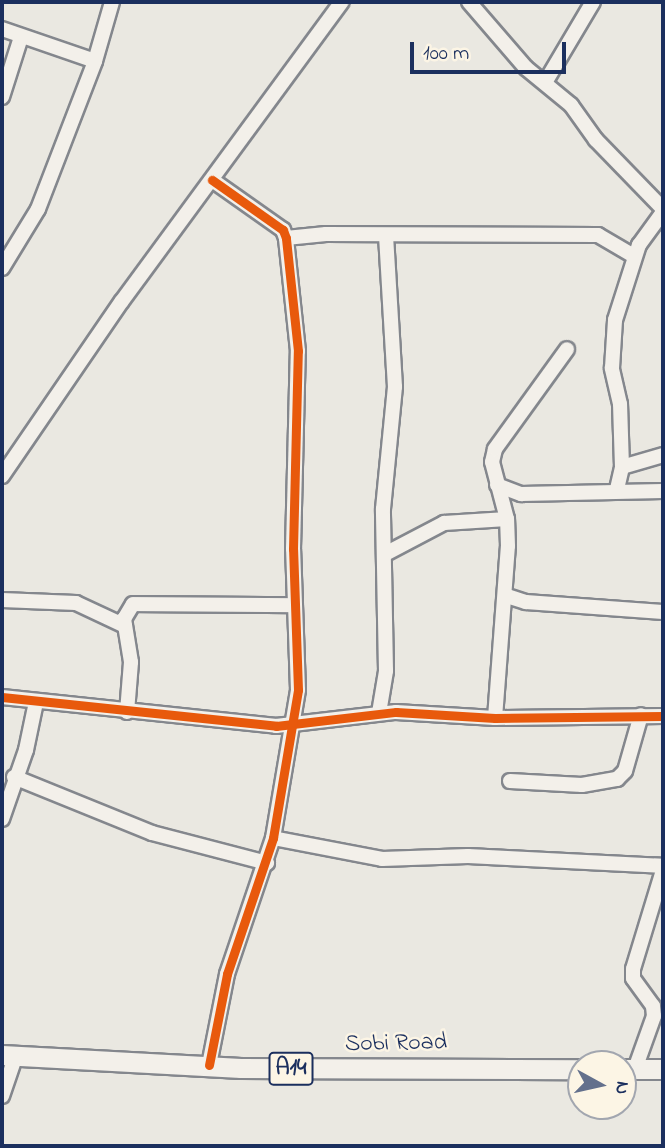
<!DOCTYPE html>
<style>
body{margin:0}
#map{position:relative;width:665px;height:1148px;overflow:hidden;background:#eae8e1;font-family:"Indie Flower",sans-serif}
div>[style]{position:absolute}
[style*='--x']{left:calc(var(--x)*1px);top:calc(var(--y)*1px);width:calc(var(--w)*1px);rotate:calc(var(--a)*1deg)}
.roads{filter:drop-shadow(2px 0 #84878d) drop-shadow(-2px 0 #84878d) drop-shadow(0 2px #84878d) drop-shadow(0 -2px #84878d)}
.minor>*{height:14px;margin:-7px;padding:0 7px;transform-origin:7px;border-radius:7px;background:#f3f0ea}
.highway>*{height:19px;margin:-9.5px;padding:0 9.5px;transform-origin:9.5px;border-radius:9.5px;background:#f3f0ea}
.cycleway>*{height:9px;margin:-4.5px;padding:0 4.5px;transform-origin:4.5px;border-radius:4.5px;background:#e8590c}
span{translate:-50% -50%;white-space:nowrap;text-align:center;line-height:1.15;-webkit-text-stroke:5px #fcf5e5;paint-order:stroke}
.shield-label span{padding:2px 5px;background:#fcf5e5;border:2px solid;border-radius:5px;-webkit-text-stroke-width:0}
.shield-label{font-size:23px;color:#1b2f5e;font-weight:700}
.street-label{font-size:24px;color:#1b2f5e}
.frame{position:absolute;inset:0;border:4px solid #1b2f5e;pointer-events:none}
.north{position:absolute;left:567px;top:1050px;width:70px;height:70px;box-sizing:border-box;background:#fcf5e5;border:2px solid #a2a6af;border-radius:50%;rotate:98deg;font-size:19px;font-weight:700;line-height:28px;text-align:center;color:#1b2f5e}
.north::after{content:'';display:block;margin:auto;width:24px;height:32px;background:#63708c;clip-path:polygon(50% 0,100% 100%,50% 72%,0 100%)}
.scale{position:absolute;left:410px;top:42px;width:156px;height:32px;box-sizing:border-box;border:4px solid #1b2f5e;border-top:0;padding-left:9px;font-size:21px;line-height:24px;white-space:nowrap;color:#1b2f5e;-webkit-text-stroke:5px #fcf5e5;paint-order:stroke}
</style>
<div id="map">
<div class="roads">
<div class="minor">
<div style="--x:469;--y:2;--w:87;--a:49.2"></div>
<div style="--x:526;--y:68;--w:58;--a:39.4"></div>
<div style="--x:571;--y:105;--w:43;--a:54.5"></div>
<div style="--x:596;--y:140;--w:96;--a:45.8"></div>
<div style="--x:2;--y:29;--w:98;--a:19"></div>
<div style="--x:546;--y:81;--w:92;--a:-59.3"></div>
<div style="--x:2;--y:97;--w:63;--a:-72.4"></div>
<div style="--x:286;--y:238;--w:40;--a:-5.7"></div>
<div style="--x:326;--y:234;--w:272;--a:0.2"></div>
<div style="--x:598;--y:235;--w:42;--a:30.3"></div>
<div style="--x:2;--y:268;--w:69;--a:-58.6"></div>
<div style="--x:38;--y:209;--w:159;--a:-68.9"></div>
<div style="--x:95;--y:61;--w:61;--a:-73.9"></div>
<div style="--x:622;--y:467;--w:43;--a:-16.3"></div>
<div style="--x:2;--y:476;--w:212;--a:-55.6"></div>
<div style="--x:122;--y:301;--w:371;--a:-53.7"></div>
<div style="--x:497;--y:485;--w:26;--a:21"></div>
<div style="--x:521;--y:494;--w:142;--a:-1.2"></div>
<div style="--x:617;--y:489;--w:23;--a:-77"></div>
<div style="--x:622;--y:467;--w:63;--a:-91.8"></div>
<div style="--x:620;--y:404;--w:37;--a:-103"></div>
<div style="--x:612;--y:368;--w:48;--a:-86.4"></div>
<div style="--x:615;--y:320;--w:79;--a:-72.3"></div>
<div style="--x:639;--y:245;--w:41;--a:-54"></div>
<div style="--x:385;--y:554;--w:67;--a:-27.7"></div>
<div style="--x:444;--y:523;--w:63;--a:-3.6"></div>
<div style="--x:507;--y:596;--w:20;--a:18"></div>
<div style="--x:526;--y:602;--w:137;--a:4.2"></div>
<div style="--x:2;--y:600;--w:74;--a:2.3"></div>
<div style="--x:76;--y:603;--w:54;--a:25.1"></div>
<div style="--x:2;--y:697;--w:276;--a:6"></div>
<div style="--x:276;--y:726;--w:121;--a:-6.7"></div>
<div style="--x:396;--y:712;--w:99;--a:3.5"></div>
<div style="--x:495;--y:718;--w:168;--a:-0.7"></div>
<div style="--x:127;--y:712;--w:50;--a:-85.4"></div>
<div style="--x:131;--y:662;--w:44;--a:-99.2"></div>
<div style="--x:124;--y:619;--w:17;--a:-59"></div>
<div style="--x:133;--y:604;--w:161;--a:0.4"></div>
<div style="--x:379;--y:713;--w:43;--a:-80.5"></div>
<div style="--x:386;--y:671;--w:162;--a:-91.1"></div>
<div style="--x:383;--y:509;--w:123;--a:-84.4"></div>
<div style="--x:395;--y:387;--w:151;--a:-93.4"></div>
<div style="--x:495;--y:718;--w:172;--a:-85.7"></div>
<div style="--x:508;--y:546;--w:27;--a:-92"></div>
<div style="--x:507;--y:519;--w:59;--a:-104.7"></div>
<div style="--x:492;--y:462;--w:13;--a:-77"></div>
<div style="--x:495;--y:449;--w:123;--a:-54.2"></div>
<div style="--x:14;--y:777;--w:149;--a:22.1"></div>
<div style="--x:152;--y:833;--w:119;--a:14.6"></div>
<div style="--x:510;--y:781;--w:72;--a:3.2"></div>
<div style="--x:582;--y:785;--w:36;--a:-10"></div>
<div style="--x:617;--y:779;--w:11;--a:-45"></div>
<div style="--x:625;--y:771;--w:58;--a:-74.1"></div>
<div style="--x:2;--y:819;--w:73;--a:-70.8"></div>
<div style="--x:26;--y:750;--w:49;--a:-78.2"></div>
<div style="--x:273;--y:838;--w:111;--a:10.9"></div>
<div style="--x:382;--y:859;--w:86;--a:-2"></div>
<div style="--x:468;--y:856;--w:195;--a:2.9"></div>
<div style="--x:209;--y:1065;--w:93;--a:-78.8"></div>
<div style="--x:227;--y:974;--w:144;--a:-71.3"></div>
<div style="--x:273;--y:838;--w:150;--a:-80.4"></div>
<div style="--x:298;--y:690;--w:141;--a:-92"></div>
<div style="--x:293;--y:549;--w:198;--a:-88.6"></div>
<div style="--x:298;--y:351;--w:114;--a:-96.1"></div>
<div style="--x:286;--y:238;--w:9;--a:-111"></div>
<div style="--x:283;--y:230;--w:87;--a:-144.8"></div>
<div style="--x:635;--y:1069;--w:56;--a:-70.3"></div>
<div style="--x:654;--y:1016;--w:10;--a:-96"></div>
<div style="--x:653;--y:1006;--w:34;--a:-126"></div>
<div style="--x:633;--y:978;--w:9;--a:-90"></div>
<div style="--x:633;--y:969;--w:103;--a:-73.1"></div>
<div style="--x:2;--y:1096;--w:43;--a:-71.1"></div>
</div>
<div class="highway">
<div style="--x:2;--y:1055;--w:239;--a:3.1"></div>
<div style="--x:241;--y:1068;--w:340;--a:0.2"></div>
<div style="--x:623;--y:1069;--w:40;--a:0"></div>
</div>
</div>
<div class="cycleway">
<div style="--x:2;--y:697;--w:276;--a:6"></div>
<div style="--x:276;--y:726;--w:121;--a:-6.7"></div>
<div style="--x:396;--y:712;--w:99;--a:3.5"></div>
<div style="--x:495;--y:718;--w:168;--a:-0.7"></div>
<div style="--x:209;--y:1065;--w:93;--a:-78.8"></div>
<div style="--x:227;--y:974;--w:144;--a:-71.3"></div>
<div style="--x:273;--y:838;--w:150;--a:-80.4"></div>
<div style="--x:298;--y:690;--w:141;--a:-92"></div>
<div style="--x:293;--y:549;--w:198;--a:-88.6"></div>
<div style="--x:298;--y:351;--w:114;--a:-96.1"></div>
<div style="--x:286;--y:238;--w:9;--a:-111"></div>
<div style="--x:283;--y:230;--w:87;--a:-144.8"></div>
</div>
<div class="shield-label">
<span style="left:291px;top:1069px">A14</span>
</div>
<div class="street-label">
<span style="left:396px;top:1044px;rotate:-1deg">Sobi Road</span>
</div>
<div class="frame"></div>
<div class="north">N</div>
<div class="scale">100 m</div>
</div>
